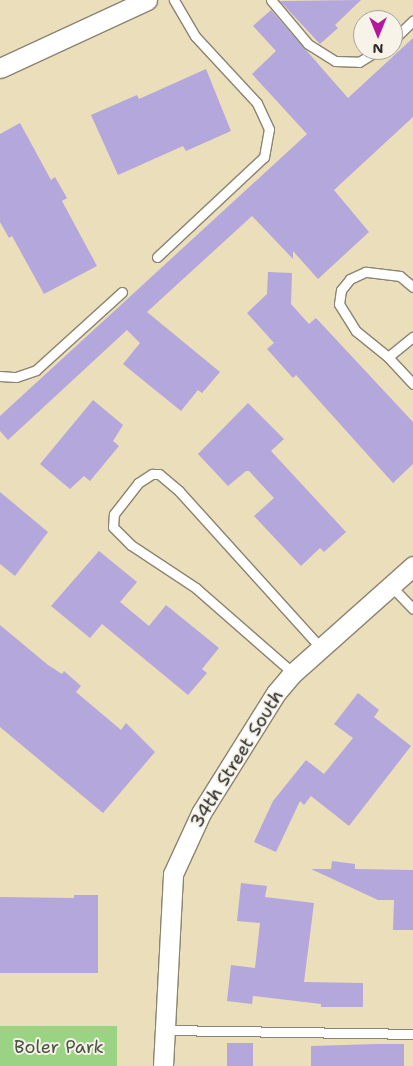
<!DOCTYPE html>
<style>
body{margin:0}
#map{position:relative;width:413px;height:1066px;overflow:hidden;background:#ebdeba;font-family:"Shantell Sans",sans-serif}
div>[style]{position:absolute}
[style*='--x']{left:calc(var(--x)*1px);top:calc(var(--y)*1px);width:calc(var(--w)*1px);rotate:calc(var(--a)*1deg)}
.green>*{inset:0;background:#9bd385;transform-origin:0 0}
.building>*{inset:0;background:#b4a7db;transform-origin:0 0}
.roads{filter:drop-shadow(1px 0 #8b8472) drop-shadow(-1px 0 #8b8472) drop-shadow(0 1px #8b8472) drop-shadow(0 -1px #8b8472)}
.service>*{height:9px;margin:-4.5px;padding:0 4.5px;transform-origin:4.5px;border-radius:4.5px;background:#fff}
.minor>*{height:19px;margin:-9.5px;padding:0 9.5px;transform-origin:9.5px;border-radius:9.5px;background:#fff}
span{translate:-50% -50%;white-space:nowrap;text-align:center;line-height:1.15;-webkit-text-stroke:4px #f7f3e8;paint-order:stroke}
.street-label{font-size:18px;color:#2b2b2b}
.park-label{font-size:18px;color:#475542}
.north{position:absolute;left:353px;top:10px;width:50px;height:50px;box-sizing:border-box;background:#f7f3e8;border:1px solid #a5a39c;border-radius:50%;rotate:180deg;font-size:14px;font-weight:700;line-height:20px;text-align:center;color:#2b2b2b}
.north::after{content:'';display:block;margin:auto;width:18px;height:22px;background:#b5179e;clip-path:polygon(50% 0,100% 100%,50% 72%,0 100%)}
</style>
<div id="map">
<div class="green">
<div style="left:0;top:1026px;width:117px;height:40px"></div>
</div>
<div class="building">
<div style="clip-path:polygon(361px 0,335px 25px,338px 28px,320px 44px,280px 1px)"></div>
<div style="clip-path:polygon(271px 10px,348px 98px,413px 38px,413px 117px,334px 190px,369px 232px,318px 279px,293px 251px,293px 259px,252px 216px,147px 312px,220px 372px,202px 393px,198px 390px,181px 411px,123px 364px,140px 343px,127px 330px,8px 440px,0 431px,0 416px,307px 134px,252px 74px,276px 51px,253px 26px)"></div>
<div style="clip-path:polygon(206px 69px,231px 131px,186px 151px,183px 146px,118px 175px,91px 115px,137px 95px,139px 99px)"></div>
<div style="clip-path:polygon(20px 123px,51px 180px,55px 177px,67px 198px,62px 201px,97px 266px,44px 294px,12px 236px,9px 238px,0 222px,0 134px)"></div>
<div style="clip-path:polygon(268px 272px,292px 273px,291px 304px,309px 324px,316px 318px,413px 422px,413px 464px,393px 483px,296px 375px,293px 378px,267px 349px,274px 343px,247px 313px,267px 294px)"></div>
<div style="clip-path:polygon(93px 400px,123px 425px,113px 441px,119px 446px,90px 481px,84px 476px,70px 489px,40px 464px)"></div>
<div style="clip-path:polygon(248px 403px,284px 439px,271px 451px,346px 532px,324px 552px,320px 548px,301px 566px,254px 516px,274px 498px,249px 471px,246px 471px,228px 486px,198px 454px)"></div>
<div style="clip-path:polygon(0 492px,48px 532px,15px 576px,0 564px)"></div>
<div style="clip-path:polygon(99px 551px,137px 582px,120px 602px,149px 626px,166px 605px,219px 648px,202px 669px,207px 673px,188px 695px,102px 624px,90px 638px,51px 606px)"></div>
<div style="clip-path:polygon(0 625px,48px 665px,62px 674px,64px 671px,81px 686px,76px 692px,121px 730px,126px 723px,155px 752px,103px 813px,0 727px)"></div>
<div style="clip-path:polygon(358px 693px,379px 710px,374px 717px,411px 746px,349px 826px,311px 796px,304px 805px,300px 801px,276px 852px,254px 842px,273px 801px,306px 760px,324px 774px,353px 738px,334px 724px)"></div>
<div style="clip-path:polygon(332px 861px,355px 864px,355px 869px,413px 870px,413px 930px,393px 930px,394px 900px,378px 900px,311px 869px,331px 869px)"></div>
<div style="clip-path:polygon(241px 883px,267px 886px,265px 897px,314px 903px,304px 982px,363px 983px,363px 1007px,321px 1007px,321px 1004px,253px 996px,252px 1004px,227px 1001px,231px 965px,255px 968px,260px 923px,237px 921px)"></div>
<div style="clip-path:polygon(74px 895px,98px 895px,98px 973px,0 973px,0 897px,74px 898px)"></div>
<div style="left:227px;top:1043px;width:26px;height:23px"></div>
<div style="clip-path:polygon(377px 1044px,404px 1044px,404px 1066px,311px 1066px,311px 1046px)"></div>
</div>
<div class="roads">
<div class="service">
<div style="--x:271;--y:0;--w:57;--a:49.9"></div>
<div style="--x:308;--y:44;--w:32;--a:32"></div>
<div style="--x:335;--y:61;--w:24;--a:2"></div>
<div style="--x:359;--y:62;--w:22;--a:-32"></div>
<div style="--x:393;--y:40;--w:28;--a:-44"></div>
<div style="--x:157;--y:257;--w:146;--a:-43.1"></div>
<div style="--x:264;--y:157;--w:28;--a:-80"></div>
<div style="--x:269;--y:129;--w:29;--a:-115"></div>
<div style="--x:257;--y:103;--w:91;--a:-132.8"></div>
<div style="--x:195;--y:36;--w:42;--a:-120.3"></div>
<div style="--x:413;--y:287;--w:17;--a:-140"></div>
<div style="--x:400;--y:276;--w:35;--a:-173"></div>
<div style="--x:365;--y:272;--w:17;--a:155"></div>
<div style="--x:350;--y:279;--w:14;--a:129"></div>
<div style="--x:341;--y:290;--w:14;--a:98"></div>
<div style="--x:339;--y:304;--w:32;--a:58"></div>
<div style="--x:356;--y:331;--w:41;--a:39.1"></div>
<div style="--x:388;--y:357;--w:32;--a:-39"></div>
<div style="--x:388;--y:357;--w:37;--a:47"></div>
<div style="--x:0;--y:376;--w:16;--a:4"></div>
<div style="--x:16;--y:377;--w:21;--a:-19"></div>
<div style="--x:36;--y:370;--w:116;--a:-42.2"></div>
<div style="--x:392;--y:587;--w:30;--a:46"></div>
<div style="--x:293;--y:673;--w:129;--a:-138.8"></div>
<div style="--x:196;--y:588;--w:78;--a:-146.5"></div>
<div style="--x:131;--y:545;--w:25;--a:-135"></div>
<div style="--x:113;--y:527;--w:13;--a:-86"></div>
<div style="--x:114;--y:514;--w:39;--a:-52"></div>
<div style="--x:138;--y:483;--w:17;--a:-33"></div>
<div style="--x:152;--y:474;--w:7;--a:0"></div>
<div style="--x:159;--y:474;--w:26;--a:40"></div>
<div style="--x:179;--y:491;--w:210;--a:47.9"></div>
<div style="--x:164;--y:1030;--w:249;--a:0.9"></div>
</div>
<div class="minor">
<div style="--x:0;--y:68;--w:162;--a:-24.8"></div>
<div style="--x:163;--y:1066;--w:192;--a:-87"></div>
<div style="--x:173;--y:874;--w:67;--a:-65.3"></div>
<div style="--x:201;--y:813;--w:142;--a:-58"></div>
<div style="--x:276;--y:693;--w:26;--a:-50"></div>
<div style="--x:293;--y:673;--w:161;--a:-41.7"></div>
</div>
</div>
<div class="street-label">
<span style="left:237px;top:759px;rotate:-58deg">34th Street South</span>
</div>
<div class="park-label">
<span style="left:59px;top:1047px">Boler Park</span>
</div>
<div class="north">N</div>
</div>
